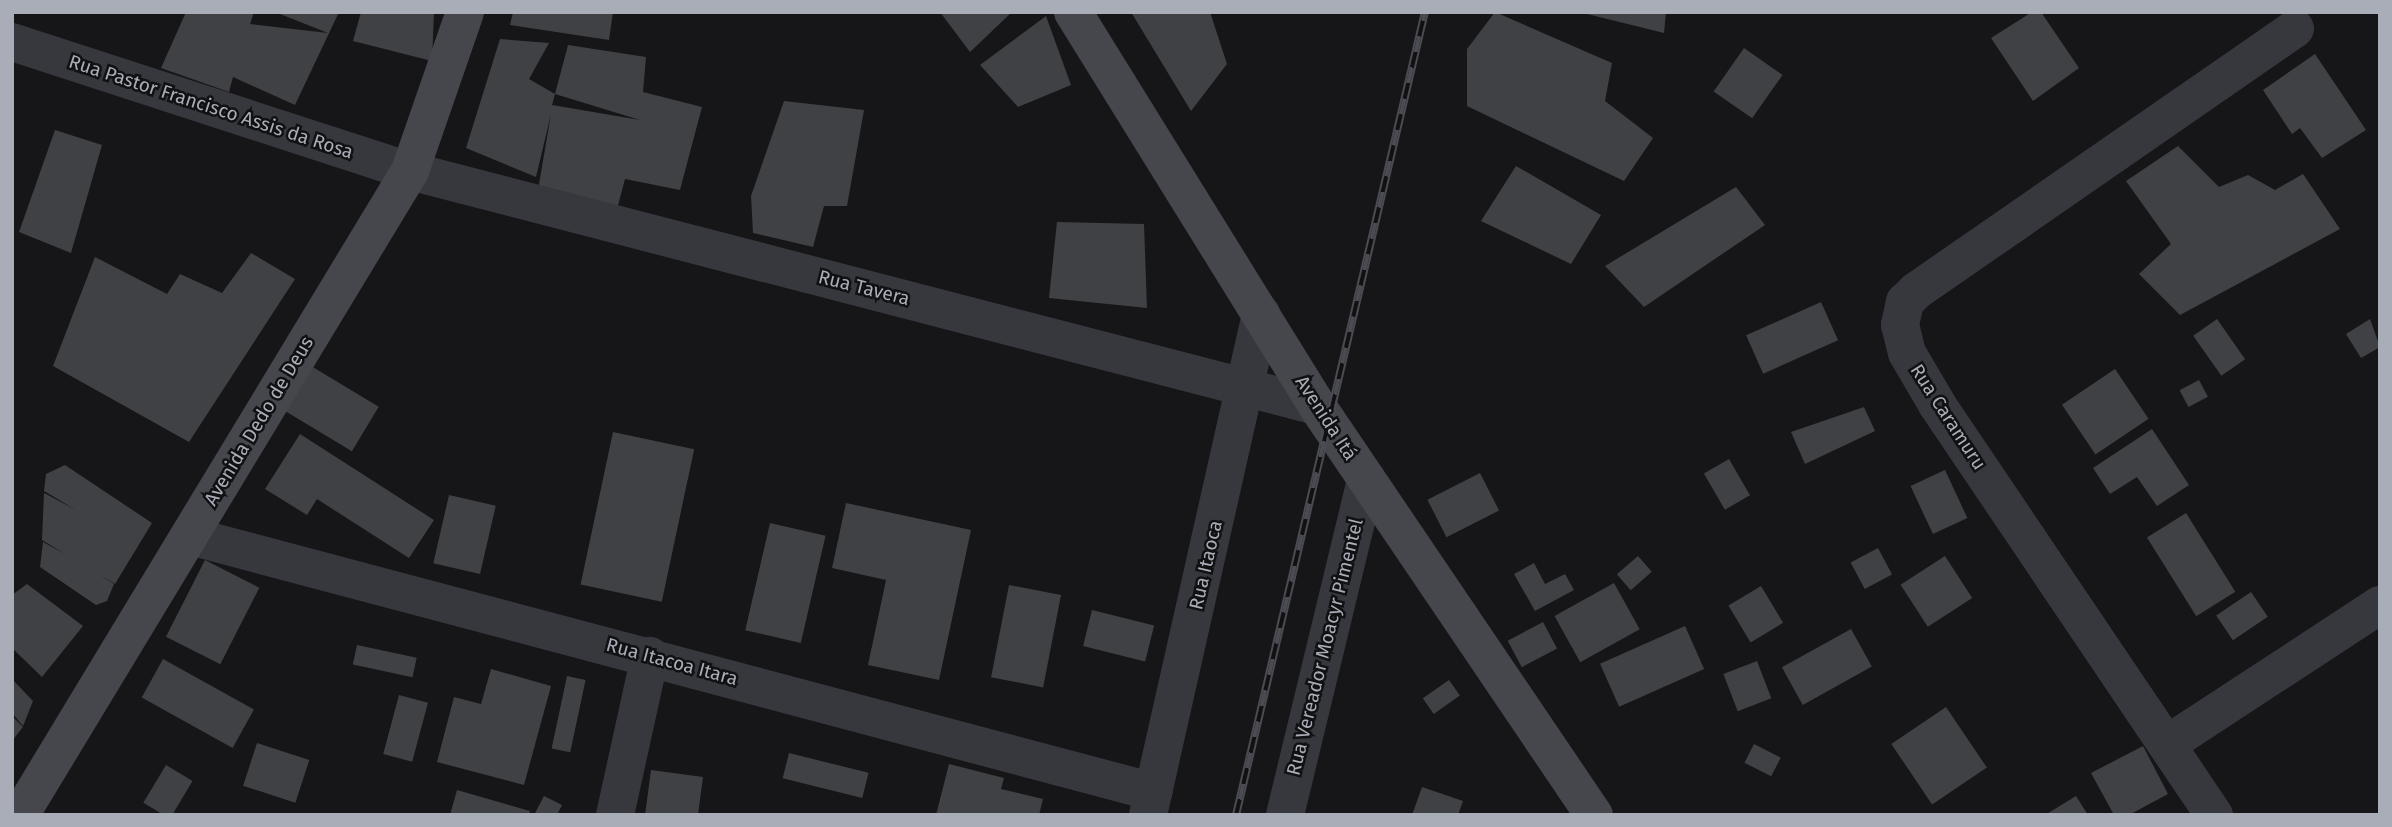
<!DOCTYPE html>
<meta charset="utf-8">
<style>
body{margin:0}
#map{position:relative;width:2392px;height:827px;overflow:hidden;background:#161618;font-family:"Fira Sans",sans-serif}
div>[style]{position:absolute}
[style*='--x']{left:calc(var(--x)*1px);top:calc(var(--y)*1px);width:calc(var(--w)*1px);rotate:calc(var(--a)*1deg)}
.building>*{inset:0;background:#404145;transform-origin:0 0}
.street>*{height:38px;margin:-19px;padding:0 19px;transform-origin:19px;border-radius:19px;background:#37383d}
.secondary>*{height:38px;margin:-19px;padding:0 19px;transform-origin:19px;border-radius:19px;background:#45474d}
.rail>*{height:8px;margin-top:-4px;transform-origin:0;background:repeating-linear-gradient(90deg,#111113 0 16px,#4a4c52 0 32px);box-sizing:border-box;border-block:2px solid #4a4c52}
span{translate:-50% -50%;white-space:nowrap;text-align:center;line-height:1.15;-webkit-text-stroke:5px #111113;paint-order:stroke}
.street-label{font-size:19px;color:#a8adb8}
.frame{position:absolute;inset:0;border:14px solid #a8adb8;pointer-events:none}
</style>
<div id="map">
<div class="building">
<div style="clip-path:polygon(186px 12px,254px 12px,250px 24px,328px 33px,275px 12px,339px 12px,295px 105px,233px 77px,229px 92px,161px 68px)"></div>
<div style="clip-path:polygon(361px 12px,434px 12px,432px 61px,353px 41px)"></div>
<div style="clip-path:polygon(513px 12px,613px 12px,609px 40px,510px 25px)"></div>
<div style="clip-path:polygon(940px 12px,1012px 12px,970px 52px)"></div>
<div style="clip-path:polygon(1131px 12px,1210px 12px,1227px 64px,1191px 111px)"></div>
<div style="clip-path:polygon(1495px 12px,1612px 63px,1605px 101px,1653px 138px,1624px 181px,1467px 106px,1467px 49px)"></div>
<div style="clip-path:polygon(1579px 12px,1666px 12px,1664px 33px)"></div>
<div style="clip-path:polygon(2032px 12px,2041px 12px,2079px 68px,2033px 101px,1991px 38px)"></div>
<div style="clip-path:polygon(1046px 16px,1071px 85px,1018px 107px,980px 65px)"></div>
<div style="clip-path:polygon(500px 39px,549px 43px,529px 79px,555px 94px,552px 105px,640px 120px,555px 94px,568px 45px,646px 57px,643px 92px,702px 107px,680px 190px,625px 179px,617px 209px,538px 190px,551px 114px,536px 177px,466px 148px)"></div>
<div style="left:1744px;top:48px;width:47px;height:53px;rotate:35deg"></div>
<div style="clip-path:polygon(2315px 54px,2366px 130px,2322px 158px,2300px 128px,2292px 134px,2263px 90px)"></div>
<div style="clip-path:polygon(784px 101px,864px 110px,847px 206px,824px 206px,813px 247px,753px 233px,751px 196px)"></div>
<div style="clip-path:polygon(55px 130px,102px 145px,71px 253px,19px 232px)"></div>
<div style="clip-path:polygon(2178px 146px,2219px 187px,2248px 175px,2275px 190px,2303px 174px,2340px 229px,2180px 315px,2139px 274px,2171px 244px,2126px 181px)"></div>
<div style="clip-path:polygon(1516px 166px,1601px 215px,1571px 264px,1481px 221px)"></div>
<div style="clip-path:polygon(1736px 187px,1765px 225px,1644px 307px,1605px 266px)"></div>
<div style="clip-path:polygon(1057px 222px,1144px 224px,1147px 308px,1049px 298px)"></div>
<div style="clip-path:polygon(251px 253px,295px 279px,189px 442px,53px 366px,95px 257px,167px 294px,180px 274px,222px 293px)"></div>
<div style="left:1821px;top:302px;width:42px;height:82px;rotate:66deg"></div>
<div style="left:2217px;top:319px;width:49px;height:29px;rotate:55deg"></div>
<div style="clip-path:polygon(2370px 319px,2380px 347px,2361px 358px,2346px 334px)"></div>
<div style="left:311px;top:366px;width:79px;height:52px;rotate:31deg"></div>
<div style="left:2115px;top:369px;width:60px;height:64px;rotate:56deg"></div>
<div style="left:2199px;top:380px;width:19px;height:22px;rotate:62deg"></div>
<div style="clip-path:polygon(1864px 407px,1875px 431px,1805px 464px,1791px 432px)"></div>
<div style="clip-path:polygon(2152px 429px,2189px 485px,2157px 506px,2137px 477px,2110px 494px,2093px 468px)"></div>
<div style="left:613px;top:432px;width:83px;height:156px;rotate:12deg"></div>
<div style="clip-path:polygon(300px 434px,434px 520px,409px 558px,317px 499px,307px 515px,265px 489px)"></div>
<div style="left:1729px;top:459px;width:42px;height:29px;rotate:60deg"></div>
<div style="clip-path:polygon(65px 465px,152px 523px,115px 584px,99px 574px,114px 584px,107px 601px,96px 605px,40px 567px,43px 542px,65px 554px,42px 540px,44px 493px,76px 510px,44px 491px,46px 474px)"></div>
<div style="left:1945px;top:470px;width:53px;height:38px;rotate:65deg"></div>
<div style="left:1480px;top:473px;width:42px;height:59px;rotate:63deg"></div>
<div style="left:449px;top:495px;width:48px;height:70px;rotate:13deg"></div>
<div style="clip-path:polygon(846px 503px,971px 530px,939px 680px,868px 665px,886px 580px,832px 568px)"></div>
<div style="left:2186px;top:513px;width:93px;height:46px;rotate:58deg"></div>
<div style="left:770px;top:523px;width:57px;height:110px;rotate:13deg"></div>
<div style="left:1878px;top:548px;width:30px;height:31px;rotate:62deg"></div>
<div style="left:1638px;top:556px;width:21px;height:28px;rotate:49deg"></div>
<div style="left:1945px;top:556px;width:50px;height:53px;rotate:57deg"></div>
<div style="left:205px;top:560px;width:61px;height:86px;rotate:27deg"></div>
<div style="clip-path:polygon(1534px 563px,1545px 584px,1565px 574px,1574px 590px,1535px 611px,1514px 574px)"></div>
<div style="left:1614px;top:583px;width:53px;height:68px;rotate:61deg"></div>
<div style="clip-path:polygon(27px 584px,83px 626px,42px 677px,12px 648px,12px 595px)"></div>
<div style="left:1009px;top:585px;width:53px;height:94px;rotate:11deg"></div>
<div style="left:1761px;top:586px;width:43px;height:38px;rotate:59deg"></div>
<div style="left:2251px;top:592px;width:30px;height:42px;rotate:56deg"></div>
<div style="left:1092px;top:610px;width:64px;height:37px;rotate:14deg"></div>
<div style="left:1543px;top:622px;width:30px;height:40px;rotate:62deg"></div>
<div style="left:1685px;top:626px;width:47px;height:93px;rotate:66deg"></div>
<div style="left:1851px;top:629px;width:43px;height:79px;rotate:61deg"></div>
<div style="left:357px;top:645px;width:61px;height:20px;rotate:12deg"></div>
<div style="left:163px;top:659px;width:104px;height:44px;rotate:29deg"></div>
<div style="left:1757px;top:661px;width:40px;height:36px;rotate:69deg"></div>
<div style="clip-path:polygon(491px 669px,551px 686px,524px 785px,437px 762px,454px 697px,481px 704px)"></div>
<div style="left:567px;top:676px;width:19px;height:74px;rotate:12deg"></div>
<div style="clip-path:polygon(12px 679px,33px 701px,23px 726px,12px 713px)"></div>
<div style="left:1449px;top:680px;width:19px;height:32px;rotate:55deg"></div>
<div style="left:399px;top:695px;width:30px;height:61px;rotate:15deg"></div>
<div style="left:1946px;top:707px;width:73px;height:66px;rotate:56deg"></div>
<div style="clip-path:polygon(12px 716px,23px 727px,12px 741px)"></div>
<div style="left:257px;top:743px;width:55px;height:45px;rotate:18deg"></div>
<div style="left:1754px;top:744px;width:30px;height:21px;rotate:27deg"></div>
<div style="clip-path:polygon(2143px 746px,2168px 794px,2129px 815px,2114px 815px,2091px 773px)"></div>
<div style="left:789px;top:753px;width:82px;height:26px;rotate:14deg"></div>
<div style="clip-path:polygon(949px 764px,1004px 778px,1001px 789px,1043px 799px,1039px 815px,936px 815px)"></div>
<div style="left:166px;top:765px;width:31px;height:44px;rotate:31deg"></div>
<div style="clip-path:polygon(651px 770px,703px 777px,698px 815px,645px 815px)"></div>
<div style="clip-path:polygon(1422px 787px,1463px 801px,1458px 815px,1412px 815px)"></div>
<div style="clip-path:polygon(457px 790px,530px 811px,529px 815px,450px 815px)"></div>
<div style="clip-path:polygon(544px 796px,562px 805px,557px 815px,534px 815px)"></div>
<div style="clip-path:polygon(2076px 796px,2088px 815px,2045px 815px)"></div>
</div>
<div class="street">
<div style="--x:12;--y:42;--w:418;--a:18"></div>
<div style="--x:410;--y:171;--w:937;--a:14.53"></div>
<div style="--x:190;--y:536;--w:997;--a:14.87"></div>
<div style="--x:2169;--y:743;--w:252;--a:-33.2"></div>
<div style="--x:615;--y:815;--w:163;--a:-77.6"></div>
<div style="--x:1148;--y:815;--w:514;--a:-77.29"></div>
<div style="--x:1285;--y:815;--w:346;--a:-76.4"></div>
<div style="--x:2214;--y:815;--w:496;--a:-124"></div>
<div style="--x:1937;--y:404;--w:59;--a:-120.5"></div>
<div style="--x:1907;--y:353;--w:29;--a:-104"></div>
<div style="--x:1900;--y:325;--w:24;--a:-78"></div>
<div style="--x:1905;--y:302;--w:16;--a:-45"></div>
<div style="--x:1916;--y:291;--w:461;--a:-34.7"></div>
</div>
<div class="secondary">
<div style="--x:1073;--y:12;--w:463;--a:58.2"></div>
<div style="--x:1317;--y:406;--w:494;--a:55.9"></div>
<div style="--x:20;--y:815;--w:753;--a:-58.8"></div>
<div style="--x:410;--y:171;--w:168;--a:-70.9"></div>
</div>
<div class="rail">
<div style="--x:1236;--y:815;--w:825;--a:-76.76"></div>
</div>
<div class="street-label">
<span style="left:211px;top:107px;rotate:18deg">Rua Pastor Francisco Assis da Rosa</span>
<span style="left:864px;top:288px;rotate:14deg">Rua Tavera</span>
<span style="left:1948px;top:417px;rotate:57deg">Rua Caramuru</span>
<span style="left:1326px;top:418px;rotate:57deg">Avenida Itá</span>
<span style="left:259px;top:421px;rotate:-59deg">Avenida Dedo de Deus</span>
<span style="left:1206px;top:565px;rotate:-77deg">Rua Itaoca</span>
<span style="left:1325px;top:647px;rotate:-76deg">Rua Vereador Moacyr Pimentel</span>
<span style="left:672px;top:662px;rotate:15deg">Rua Itacoa Itara</span>
</div>
<div class="frame"></div>
</div>
